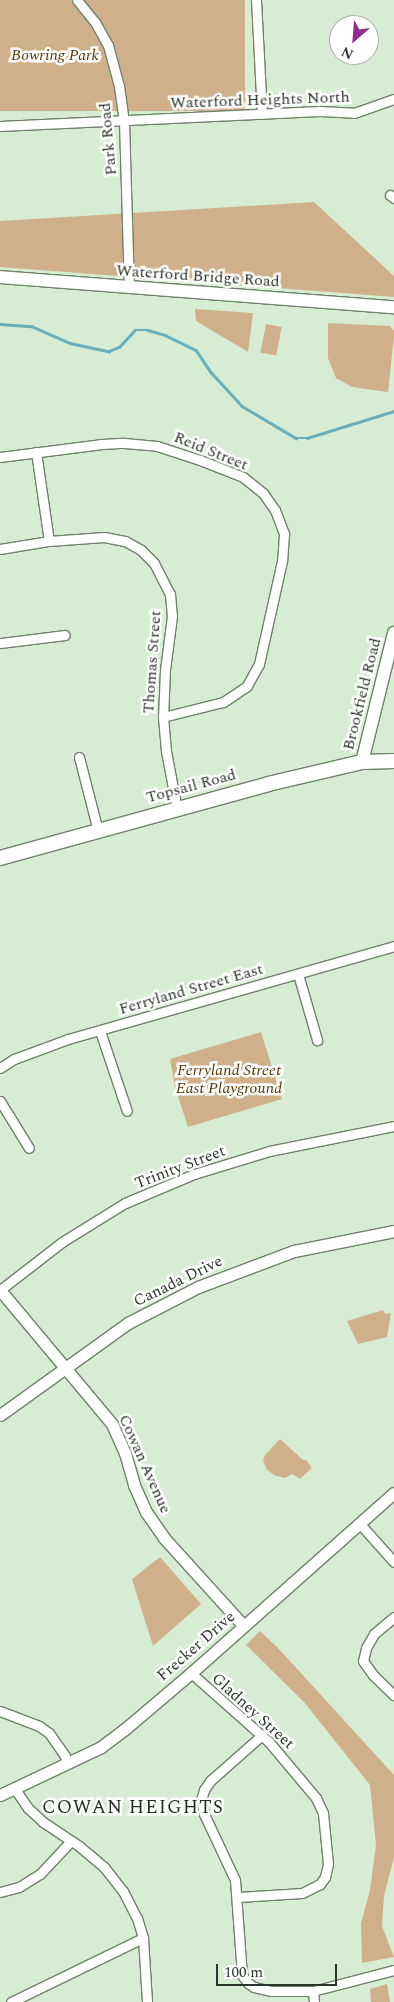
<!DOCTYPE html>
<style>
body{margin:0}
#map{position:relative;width:394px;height:2002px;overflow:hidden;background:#d7edd3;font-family:Spectral,serif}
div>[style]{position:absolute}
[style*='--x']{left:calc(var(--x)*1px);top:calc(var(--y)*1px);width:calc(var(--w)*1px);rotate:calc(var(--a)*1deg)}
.green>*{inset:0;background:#cfb08b;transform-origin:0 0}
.stream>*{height:2.5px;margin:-1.25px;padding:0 1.25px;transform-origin:1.25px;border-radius:1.25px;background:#69afbb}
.roads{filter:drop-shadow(1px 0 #6e826a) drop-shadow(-1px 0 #6e826a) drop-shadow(0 1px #6e826a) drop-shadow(0 -1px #6e826a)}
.minor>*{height:9px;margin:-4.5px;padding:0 4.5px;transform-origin:4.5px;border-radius:4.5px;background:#fff}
.tertiary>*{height:11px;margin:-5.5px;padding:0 5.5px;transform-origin:5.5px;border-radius:5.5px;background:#fff}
.secondary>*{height:12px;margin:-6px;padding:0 6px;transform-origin:6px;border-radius:6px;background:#fff}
.primary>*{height:14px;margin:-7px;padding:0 7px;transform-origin:7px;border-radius:7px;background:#fff}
span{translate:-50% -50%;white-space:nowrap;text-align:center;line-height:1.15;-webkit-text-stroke:5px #fff;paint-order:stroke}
.park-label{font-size:16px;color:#5c3800;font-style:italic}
.street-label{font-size:16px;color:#2b342a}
.quarter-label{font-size:19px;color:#1e2f1b;letter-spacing:1px}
.north{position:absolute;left:329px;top:15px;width:50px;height:50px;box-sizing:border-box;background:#fff;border:1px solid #aaaeaa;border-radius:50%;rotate:207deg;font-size:14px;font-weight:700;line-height:20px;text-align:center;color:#2b342a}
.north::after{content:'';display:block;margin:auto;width:18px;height:22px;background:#902a90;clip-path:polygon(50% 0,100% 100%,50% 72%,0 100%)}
.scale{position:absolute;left:216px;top:1964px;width:121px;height:22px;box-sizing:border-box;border:2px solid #2b342a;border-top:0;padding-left:6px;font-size:15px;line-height:18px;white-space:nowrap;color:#2b342a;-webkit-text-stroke:4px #fff;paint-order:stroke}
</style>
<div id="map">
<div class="green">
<div style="left:0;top:0;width:245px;height:111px"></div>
<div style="clip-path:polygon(314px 202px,394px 276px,394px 297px,0 267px,0 221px)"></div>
<div style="clip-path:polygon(195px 309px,253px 313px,248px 352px,196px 321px)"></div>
<div style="clip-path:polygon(328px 323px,390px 326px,394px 331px,394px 336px,388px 392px,352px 387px,336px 378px,328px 358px)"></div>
<div style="left:266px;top:324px;width:16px;height:29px;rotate:11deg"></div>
<div style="clip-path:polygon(261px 1032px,282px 1099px,188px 1127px,175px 1087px,170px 1059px)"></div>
<div style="clip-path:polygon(383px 1310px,385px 1314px,391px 1313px,387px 1337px,358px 1344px,347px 1321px)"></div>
<div style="clip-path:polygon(280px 1439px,303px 1460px,306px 1460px,312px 1468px,300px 1479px,292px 1474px,285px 1478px,276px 1476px,267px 1470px,263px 1461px,265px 1455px)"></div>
<div style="clip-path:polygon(160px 1557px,201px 1604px,153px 1646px,132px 1579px)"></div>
<div style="clip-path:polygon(260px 1631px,278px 1648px,394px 1775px,394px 1857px,384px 1896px,382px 1926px,394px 1957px,362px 1963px,361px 1923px,370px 1890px,376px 1845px,370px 1785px,304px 1702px,246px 1645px)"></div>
<div style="clip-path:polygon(387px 1984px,390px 2002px,371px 2002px,370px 1989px)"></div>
</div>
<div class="stream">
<div style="--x:0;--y:324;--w:31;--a:4"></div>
<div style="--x:31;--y:326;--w:43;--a:23.6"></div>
<div style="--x:70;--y:343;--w:40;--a:12"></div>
<div style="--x:109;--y:351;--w:11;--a:-22"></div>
<div style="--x:119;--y:347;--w:23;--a:-47"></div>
<div style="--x:135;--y:330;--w:13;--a:0"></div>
<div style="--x:148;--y:330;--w:18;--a:16"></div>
<div style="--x:165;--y:335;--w:34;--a:26"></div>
<div style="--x:196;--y:350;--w:27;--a:56"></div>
<div style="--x:211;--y:372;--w:46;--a:47.6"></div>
<div style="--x:242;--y:406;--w:63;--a:30.7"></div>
<div style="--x:296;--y:438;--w:11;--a:0"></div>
<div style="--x:307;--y:438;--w:91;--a:-17.2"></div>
</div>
<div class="roads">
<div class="minor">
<div style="--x:77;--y:0;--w:28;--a:51"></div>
<div style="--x:95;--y:22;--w:26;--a:61"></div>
<div style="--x:108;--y:45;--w:42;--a:75"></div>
<div style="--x:119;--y:86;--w:35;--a:82"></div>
<div style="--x:124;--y:121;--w:166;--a:88.3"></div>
<div style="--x:256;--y:0;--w:114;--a:87"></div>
<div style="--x:0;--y:126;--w:320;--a:-2.7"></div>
<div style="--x:320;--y:111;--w:34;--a:3"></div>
<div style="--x:354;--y:113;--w:42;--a:-19.3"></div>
<div style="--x:390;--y:195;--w:5;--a:37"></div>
<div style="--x:36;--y:452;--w:90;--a:81.7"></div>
<div style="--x:0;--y:457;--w:103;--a:-7.3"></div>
<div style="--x:102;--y:444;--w:22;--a:-3"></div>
<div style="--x:124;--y:443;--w:33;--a:5"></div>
<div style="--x:157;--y:446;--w:45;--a:18"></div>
<div style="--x:200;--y:460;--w:46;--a:21.6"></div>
<div style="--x:243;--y:477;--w:26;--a:39"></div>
<div style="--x:263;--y:493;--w:21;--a:55"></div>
<div style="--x:275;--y:510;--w:26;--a:69"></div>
<div style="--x:284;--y:534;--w:27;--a:94"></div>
<div style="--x:282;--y:561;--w:106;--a:102.6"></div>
<div style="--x:259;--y:664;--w:25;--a:119"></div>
<div style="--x:247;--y:686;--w:29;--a:146"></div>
<div style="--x:223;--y:702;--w:62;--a:166"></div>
<div style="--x:0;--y:549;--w:50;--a:-9.3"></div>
<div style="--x:49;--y:541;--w:55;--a:-4.2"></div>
<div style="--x:104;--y:537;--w:21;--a:11"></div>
<div style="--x:125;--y:541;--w:18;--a:29"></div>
<div style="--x:141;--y:550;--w:18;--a:45"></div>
<div style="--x:154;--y:563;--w:35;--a:63"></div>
<div style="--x:170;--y:594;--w:22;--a:85"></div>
<div style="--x:172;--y:616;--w:54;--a:97.4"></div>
<div style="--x:165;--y:670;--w:47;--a:92.4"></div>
<div style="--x:163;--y:717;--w:34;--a:85"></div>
<div style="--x:166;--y:751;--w:59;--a:79.3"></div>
<div style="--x:0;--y:643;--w:65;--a:-7"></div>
<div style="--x:79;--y:757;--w:76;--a:75.6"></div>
<div style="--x:298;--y:974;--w:69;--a:73.9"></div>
<div style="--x:100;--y:1031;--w:84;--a:71.4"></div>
<div style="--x:0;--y:1068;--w:17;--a:-33"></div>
<div style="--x:14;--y:1059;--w:58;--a:-20.3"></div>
<div style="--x:68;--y:1039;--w:339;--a:-15.9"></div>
<div style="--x:0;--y:1101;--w:55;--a:58.3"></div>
<div style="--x:0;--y:1290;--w:78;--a:-37.7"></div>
<div style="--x:62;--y:1242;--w:74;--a:-31.8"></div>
<div style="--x:125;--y:1203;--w:75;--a:-22.8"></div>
<div style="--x:194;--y:1174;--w:78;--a:-17"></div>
<div style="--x:269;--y:1151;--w:127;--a:-11.3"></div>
<div style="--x:360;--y:1524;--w:51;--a:48.2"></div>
<div style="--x:394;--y:1617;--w:26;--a:140"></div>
<div style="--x:374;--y:1634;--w:16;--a:120"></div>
<div style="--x:366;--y:1648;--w:13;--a:103"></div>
<div style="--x:363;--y:1661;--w:17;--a:54"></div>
<div style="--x:373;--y:1675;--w:29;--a:44"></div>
<div style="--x:191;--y:1673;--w:104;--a:41.5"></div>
<div style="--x:269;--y:1742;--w:73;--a:50"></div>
<div style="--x:316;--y:1798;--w:17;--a:65"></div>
<div style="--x:323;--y:1813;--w:51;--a:84.4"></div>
<div style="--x:328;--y:1864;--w:13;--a:103"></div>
<div style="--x:325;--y:1877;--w:9;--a:126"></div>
<div style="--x:320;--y:1884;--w:20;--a:153"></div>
<div style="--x:302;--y:1893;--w:64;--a:176.4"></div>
<div style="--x:0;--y:1711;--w:42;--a:21"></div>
<div style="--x:39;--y:1726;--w:12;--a:35"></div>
<div style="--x:49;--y:1733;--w:28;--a:55"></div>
<div style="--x:65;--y:1756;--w:7;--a:74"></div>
<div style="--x:262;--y:1735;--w:69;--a:138.5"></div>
<div style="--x:210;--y:1781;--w:11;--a:124"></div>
<div style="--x:204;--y:1790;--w:10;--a:107"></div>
<div style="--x:201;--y:1800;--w:14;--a:78"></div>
<div style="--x:204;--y:1814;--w:73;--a:64.8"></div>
<div style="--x:235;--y:1880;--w:95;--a:85.8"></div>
<div style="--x:242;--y:1975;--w:10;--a:53"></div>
<div style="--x:248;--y:1983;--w:7;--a:34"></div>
<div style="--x:254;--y:1987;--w:18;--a:13"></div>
<div style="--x:272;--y:1991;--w:41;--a:0"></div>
<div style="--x:313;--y:1991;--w:84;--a:-14.5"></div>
<div style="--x:15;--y:1789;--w:23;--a:56"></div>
<div style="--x:28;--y:1808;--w:21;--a:43"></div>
<div style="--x:43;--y:1822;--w:43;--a:33.7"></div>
<div style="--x:79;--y:1846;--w:33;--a:40"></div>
<div style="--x:104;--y:1867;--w:31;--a:52"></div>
<div style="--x:123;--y:1891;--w:30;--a:63"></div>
<div style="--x:137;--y:1918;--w:21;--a:73"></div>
<div style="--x:143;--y:1938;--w:64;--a:86.4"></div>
<div style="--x:0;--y:1892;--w:20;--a:-15"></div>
<div style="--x:19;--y:1887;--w:25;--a:-32"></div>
<div style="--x:40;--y:1874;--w:45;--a:-46.8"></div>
<div style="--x:313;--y:1991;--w:11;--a:85"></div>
<div style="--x:11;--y:2002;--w:147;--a:-25.9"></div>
</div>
<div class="tertiary">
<div style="--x:0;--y:1290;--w:175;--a:50.1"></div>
<div style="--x:112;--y:1424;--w:32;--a:66"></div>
<div style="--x:125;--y:1453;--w:33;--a:74"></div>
<div style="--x:134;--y:1485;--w:30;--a:66"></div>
<div style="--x:146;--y:1512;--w:32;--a:55"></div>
<div style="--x:164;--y:1538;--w:118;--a:47.8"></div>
<div style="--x:0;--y:1415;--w:158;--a:-35.7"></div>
<div style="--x:128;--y:1323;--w:79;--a:-27.2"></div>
<div style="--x:198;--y:1287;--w:103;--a:-20.6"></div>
<div style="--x:294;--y:1251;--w:102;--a:-11.3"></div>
<div style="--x:0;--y:1795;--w:112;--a:-25.4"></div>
<div style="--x:101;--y:1747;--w:30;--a:-37"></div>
<div style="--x:125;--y:1729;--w:87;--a:-40.3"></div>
<div style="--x:191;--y:1673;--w:271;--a:-41.6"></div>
</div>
<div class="secondary">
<div style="--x:0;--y:277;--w:395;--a:4.4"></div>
<div style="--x:362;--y:762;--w:133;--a:-76.1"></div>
</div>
<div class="primary">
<div style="--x:0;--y:858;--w:278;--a:-15.4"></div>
<div style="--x:268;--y:784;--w:97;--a:-13.2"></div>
<div style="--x:362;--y:762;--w:32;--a:-2"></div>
</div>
</div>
<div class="park-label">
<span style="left:55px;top:55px">Bowring Park</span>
<span style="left:229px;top:1079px">Ferryland Street<br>East Playground</span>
</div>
<div class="street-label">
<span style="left:260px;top:100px;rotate:-2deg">Waterford Heights North</span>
<span style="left:108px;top:139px;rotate:-95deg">Park Road</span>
<span style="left:198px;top:276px;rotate:4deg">Waterford Bridge Road</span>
<span style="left:211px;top:451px;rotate:22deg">Reid Street</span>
<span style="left:152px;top:662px;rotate:-86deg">Thomas Street</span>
<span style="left:362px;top:694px;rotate:-76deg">Brookfield Road</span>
<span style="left:191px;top:786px;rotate:-15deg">Topsail Road</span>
<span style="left:191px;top:989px;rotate:-16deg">Ferryland Street East</span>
<span style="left:180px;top:1167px;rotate:-21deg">Trinity Street</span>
<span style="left:178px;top:1281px;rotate:-26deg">Canada Drive</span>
<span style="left:145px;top:1464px;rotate:66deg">Cowan Avenue</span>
<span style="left:196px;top:1646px;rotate:-41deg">Frecker Drive</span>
<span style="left:253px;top:1711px;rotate:42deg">Gladney Street</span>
</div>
<div class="quarter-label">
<span style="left:133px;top:1808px">COWAN HEIGHTS</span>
</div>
<div class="north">N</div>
<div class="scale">100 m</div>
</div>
